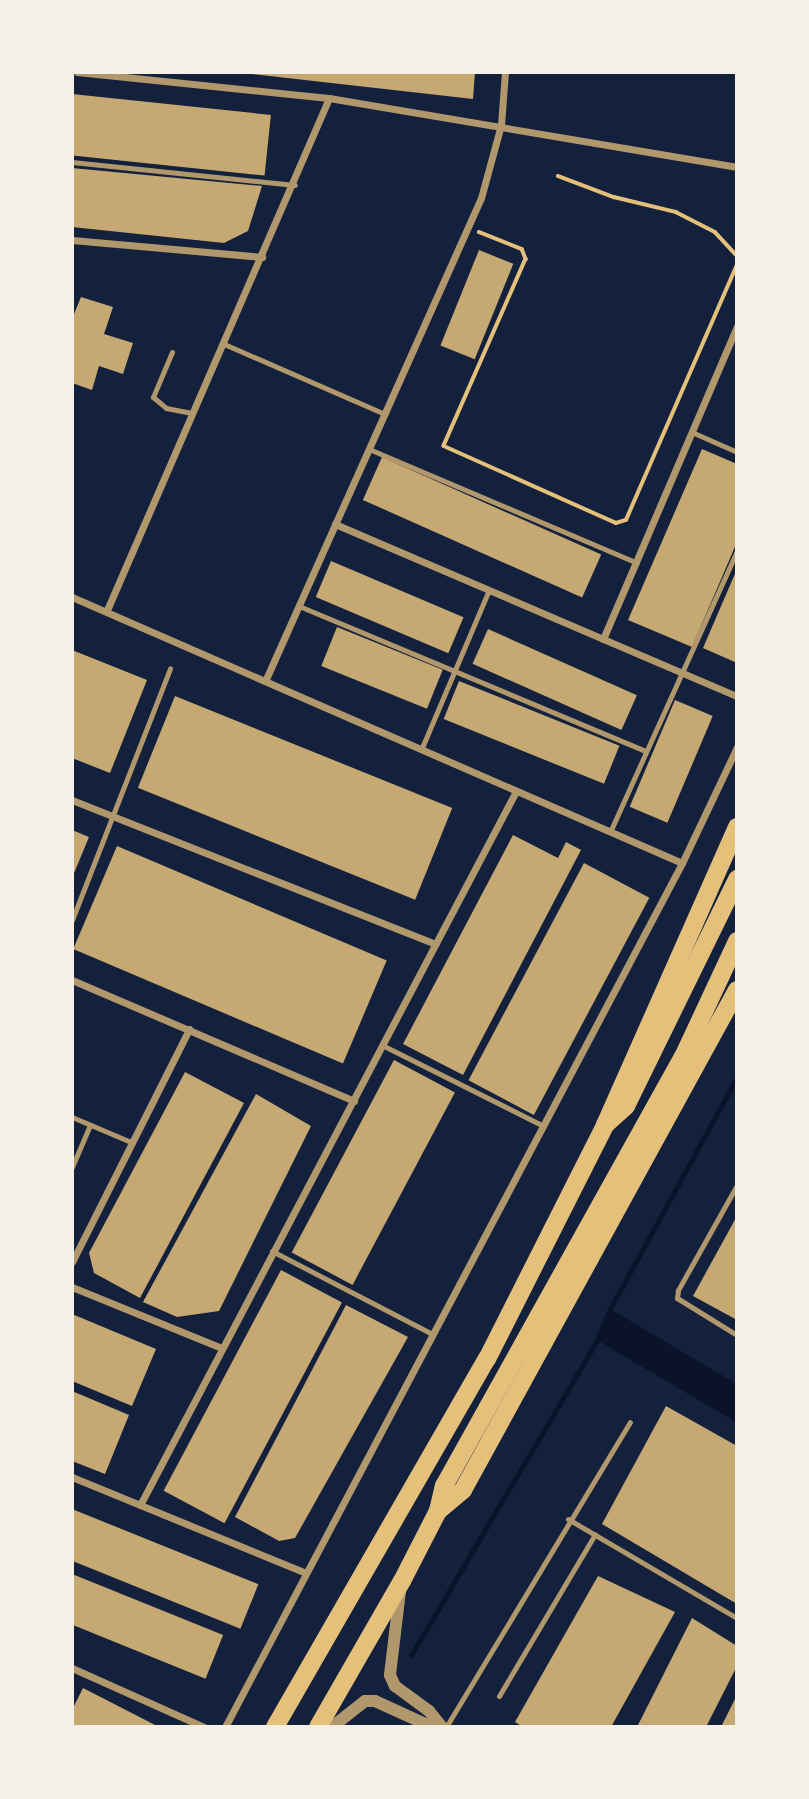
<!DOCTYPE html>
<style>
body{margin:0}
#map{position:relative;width:809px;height:1799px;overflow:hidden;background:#14213d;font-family:Inter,sans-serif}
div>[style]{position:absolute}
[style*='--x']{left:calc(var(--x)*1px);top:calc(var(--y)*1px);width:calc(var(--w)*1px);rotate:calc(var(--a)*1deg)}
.water>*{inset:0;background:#0b132b}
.stream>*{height:5px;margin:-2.5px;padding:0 2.5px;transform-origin:2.5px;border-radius:2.5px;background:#0b132b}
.building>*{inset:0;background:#c6a872;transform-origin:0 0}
.path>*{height:3.5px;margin:-1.75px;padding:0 1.75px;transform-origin:1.75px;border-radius:1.75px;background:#e5c07b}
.service>*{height:5px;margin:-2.5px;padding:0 2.5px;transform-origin:2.5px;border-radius:2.5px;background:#b1986c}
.minor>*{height:7px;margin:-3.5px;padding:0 3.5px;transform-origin:3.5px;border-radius:3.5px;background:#b1986c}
.tertiary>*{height:12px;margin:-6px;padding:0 6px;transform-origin:6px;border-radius:6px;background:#b1986c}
.primary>*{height:18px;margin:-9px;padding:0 9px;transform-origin:9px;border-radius:9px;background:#e5c07b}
.trunk>*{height:18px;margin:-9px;padding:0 9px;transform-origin:9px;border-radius:9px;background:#e5c07b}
span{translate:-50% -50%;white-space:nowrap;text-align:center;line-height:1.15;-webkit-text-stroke:5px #f6f1e7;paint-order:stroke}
.frame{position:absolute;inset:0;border:74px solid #f6f1e7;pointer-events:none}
</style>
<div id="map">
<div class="water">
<div style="clip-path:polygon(610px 1309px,737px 1384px,737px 1423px,597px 1340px)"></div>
</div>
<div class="stream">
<div style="--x:411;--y:1655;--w:366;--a:-59.4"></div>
<div style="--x:597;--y:1340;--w:34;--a:-67"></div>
<div style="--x:610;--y:1309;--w:264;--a:-61.3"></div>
</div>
<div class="building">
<div style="clip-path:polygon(235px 72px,475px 72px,473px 99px)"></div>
<div style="left:72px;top:94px;width:200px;height:61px;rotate:6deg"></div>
<div style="clip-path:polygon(72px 168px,262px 186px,248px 231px,224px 243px,72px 227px)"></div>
<div style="left:479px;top:250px;width:37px;height:103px;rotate:22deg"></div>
<div style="clip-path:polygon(81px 297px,113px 307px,104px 334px,133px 343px,123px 374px,99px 366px,92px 390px,72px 383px,72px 319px)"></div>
<div style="clip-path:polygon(702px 449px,737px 464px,737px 542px,692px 647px,628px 620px)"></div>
<div style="left:382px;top:457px;width:240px;height:47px;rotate:24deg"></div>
<div style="left:331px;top:561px;width:144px;height:39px;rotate:23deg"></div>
<div style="clip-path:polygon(737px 569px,737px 663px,703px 648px)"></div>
<div style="left:337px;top:627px;width:114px;height:42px;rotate:22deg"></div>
<div style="left:488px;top:629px;width:163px;height:38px;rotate:24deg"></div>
<div style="clip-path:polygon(72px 650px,147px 680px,110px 773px,72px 758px)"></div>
<div style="left:459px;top:681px;width:173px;height:41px;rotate:22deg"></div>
<div style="left:175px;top:696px;width:299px;height:99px;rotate:22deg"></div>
<div style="left:675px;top:700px;width:41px;height:116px;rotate:23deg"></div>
<div style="clip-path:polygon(72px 830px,89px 837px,72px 878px)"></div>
<div style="clip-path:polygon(513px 835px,558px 858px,566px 842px,581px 850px,463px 1075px,403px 1044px)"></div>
<div style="left:117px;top:846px;width:293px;height:112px;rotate:23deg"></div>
<div style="left:584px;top:863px;width:74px;height:246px;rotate:28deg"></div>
<div style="left:394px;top:1060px;width:69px;height:218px;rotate:28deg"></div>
<div style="clip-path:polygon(185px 1072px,244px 1103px,140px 1298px,94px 1273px,89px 1253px)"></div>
<div style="clip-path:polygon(256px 1094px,311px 1126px,219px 1311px,177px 1317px,143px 1302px)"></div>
<div style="clip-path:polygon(737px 1216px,737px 1320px,693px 1296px)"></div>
<div style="left:281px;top:1270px;width:69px;height:250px;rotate:28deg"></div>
<div style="clip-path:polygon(346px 1305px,408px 1337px,295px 1538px,279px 1541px,235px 1517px)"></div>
<div style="clip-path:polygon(72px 1314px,156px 1349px,132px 1406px,72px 1381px)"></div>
<div style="clip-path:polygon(72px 1391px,129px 1415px,105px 1474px,72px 1461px)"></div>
<div style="clip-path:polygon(666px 1406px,737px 1446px,737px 1604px,602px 1524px)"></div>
<div style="left:72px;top:1509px;width:201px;height:48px;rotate:22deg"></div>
<div style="left:72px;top:1574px;width:163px;height:47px;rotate:22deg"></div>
<div style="clip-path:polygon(598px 1576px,675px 1612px,611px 1727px,523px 1727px,515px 1722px)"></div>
<div style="clip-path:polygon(692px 1618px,737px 1646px,737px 1666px,706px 1727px,637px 1727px)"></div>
<div style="clip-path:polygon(83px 1688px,159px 1727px,72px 1727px,72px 1710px)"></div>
<div style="clip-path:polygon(737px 1695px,737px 1727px,721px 1727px)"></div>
</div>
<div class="path">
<div style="--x:558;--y:176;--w:60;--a:20.6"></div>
<div style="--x:614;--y:197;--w:64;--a:13.6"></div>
<div style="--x:676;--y:212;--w:44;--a:27.1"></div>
<div style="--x:715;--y:232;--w:33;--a:47"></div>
<div style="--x:479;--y:232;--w:46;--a:21.6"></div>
<div style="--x:522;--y:249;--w:11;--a:68"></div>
<div style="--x:526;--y:259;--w:204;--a:113.7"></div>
<div style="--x:444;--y:446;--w:188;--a:24.1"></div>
<div style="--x:616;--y:523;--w:10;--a:-17"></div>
<div style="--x:626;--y:520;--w:278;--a:-66.5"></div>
</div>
<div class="service">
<div style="--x:72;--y:162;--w:224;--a:5.9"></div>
<div style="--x:224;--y:344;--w:176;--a:23.5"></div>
<div style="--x:172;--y:352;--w:49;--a:112.9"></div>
<div style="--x:153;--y:397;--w:17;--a:40"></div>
<div style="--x:166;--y:408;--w:25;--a:11"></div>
<div style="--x:694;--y:433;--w:47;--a:23.8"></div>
<div style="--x:369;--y:449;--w:291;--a:23"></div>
<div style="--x:299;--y:606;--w:374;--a:22.7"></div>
<div style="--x:421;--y:750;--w:174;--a:-67"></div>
<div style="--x:610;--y:832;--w:308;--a:-65.7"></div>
<div style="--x:72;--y:920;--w:270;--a:-68.7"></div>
<div style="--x:384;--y:1046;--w:179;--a:26.6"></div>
<div style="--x:72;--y:1117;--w:64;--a:23"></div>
<div style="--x:72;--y:1167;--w:46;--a:-66.8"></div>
<div style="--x:737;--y:1185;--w:120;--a:119.3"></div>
<div style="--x:678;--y:1290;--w:8;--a:97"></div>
<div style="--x:677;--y:1298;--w:70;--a:31.7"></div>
<div style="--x:272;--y:1251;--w:180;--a:27.4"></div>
<div style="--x:568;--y:1519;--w:196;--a:30.4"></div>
<div style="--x:499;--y:1696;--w:188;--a:-59.3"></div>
<div style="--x:446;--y:1727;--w:356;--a:-58.9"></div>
</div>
<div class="minor">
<div style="--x:77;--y:72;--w:253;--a:5.9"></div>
<div style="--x:329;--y:98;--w:414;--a:9.6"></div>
<div style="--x:72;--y:240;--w:191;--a:5.1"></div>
<div style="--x:335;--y:524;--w:437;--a:23.2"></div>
<div style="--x:72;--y:597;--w:665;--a:23.56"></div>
<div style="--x:107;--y:610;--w:558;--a:-66.56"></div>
<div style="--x:603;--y:639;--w:340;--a:-66.8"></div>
<div style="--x:266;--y:679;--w:527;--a:-65.92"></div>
<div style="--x:481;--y:198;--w:76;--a:-74.7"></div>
<div style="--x:501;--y:125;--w:53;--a:-85.7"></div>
<div style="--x:72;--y:800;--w:391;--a:21.6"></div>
<div style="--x:72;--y:980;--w:307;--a:23.2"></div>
<div style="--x:72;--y:1262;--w:261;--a:-63.3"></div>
<div style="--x:72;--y:1287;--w:159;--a:22.2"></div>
<div style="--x:72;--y:1477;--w:251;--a:22.3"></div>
<div style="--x:140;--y:1505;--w:805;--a:-62.22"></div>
<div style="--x:72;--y:1668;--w:145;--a:24.1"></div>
<div style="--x:225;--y:1727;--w:977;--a:-62.12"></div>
<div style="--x:682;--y:863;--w:128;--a:-64.6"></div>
</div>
<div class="tertiary">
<div style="--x:400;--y:1591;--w:85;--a:96.8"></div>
<div style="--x:390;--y:1675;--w:12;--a:66"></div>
<div style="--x:395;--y:1686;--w:42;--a:36.3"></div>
<div style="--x:429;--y:1711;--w:21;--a:51"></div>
<div style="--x:332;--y:1727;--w:42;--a:-38.2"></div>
<div style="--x:365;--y:1701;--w:10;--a:0"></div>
<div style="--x:375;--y:1701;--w:63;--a:24.5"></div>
</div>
<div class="primary">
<div style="--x:605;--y:1125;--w:326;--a:-66.1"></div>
<div style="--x:438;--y:1511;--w:33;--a:-40"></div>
<div style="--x:463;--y:1490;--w:570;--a:-61.28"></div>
</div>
<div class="trunk">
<div style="--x:275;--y:1727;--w:425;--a:-60.1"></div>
<div style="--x:487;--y:1359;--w:262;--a:-63.2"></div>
<div style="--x:605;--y:1125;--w:28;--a:-42"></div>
<div style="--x:626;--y:1106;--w:253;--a:-63.9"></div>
<div style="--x:318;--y:1727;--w:168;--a:-60.1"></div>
<div style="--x:402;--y:1581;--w:79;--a:-62.8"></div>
<div style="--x:438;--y:1511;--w:26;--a:-77"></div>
<div style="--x:444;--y:1486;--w:491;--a:-60.9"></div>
<div style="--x:683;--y:1057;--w:128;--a:-65"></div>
</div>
<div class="frame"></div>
</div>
